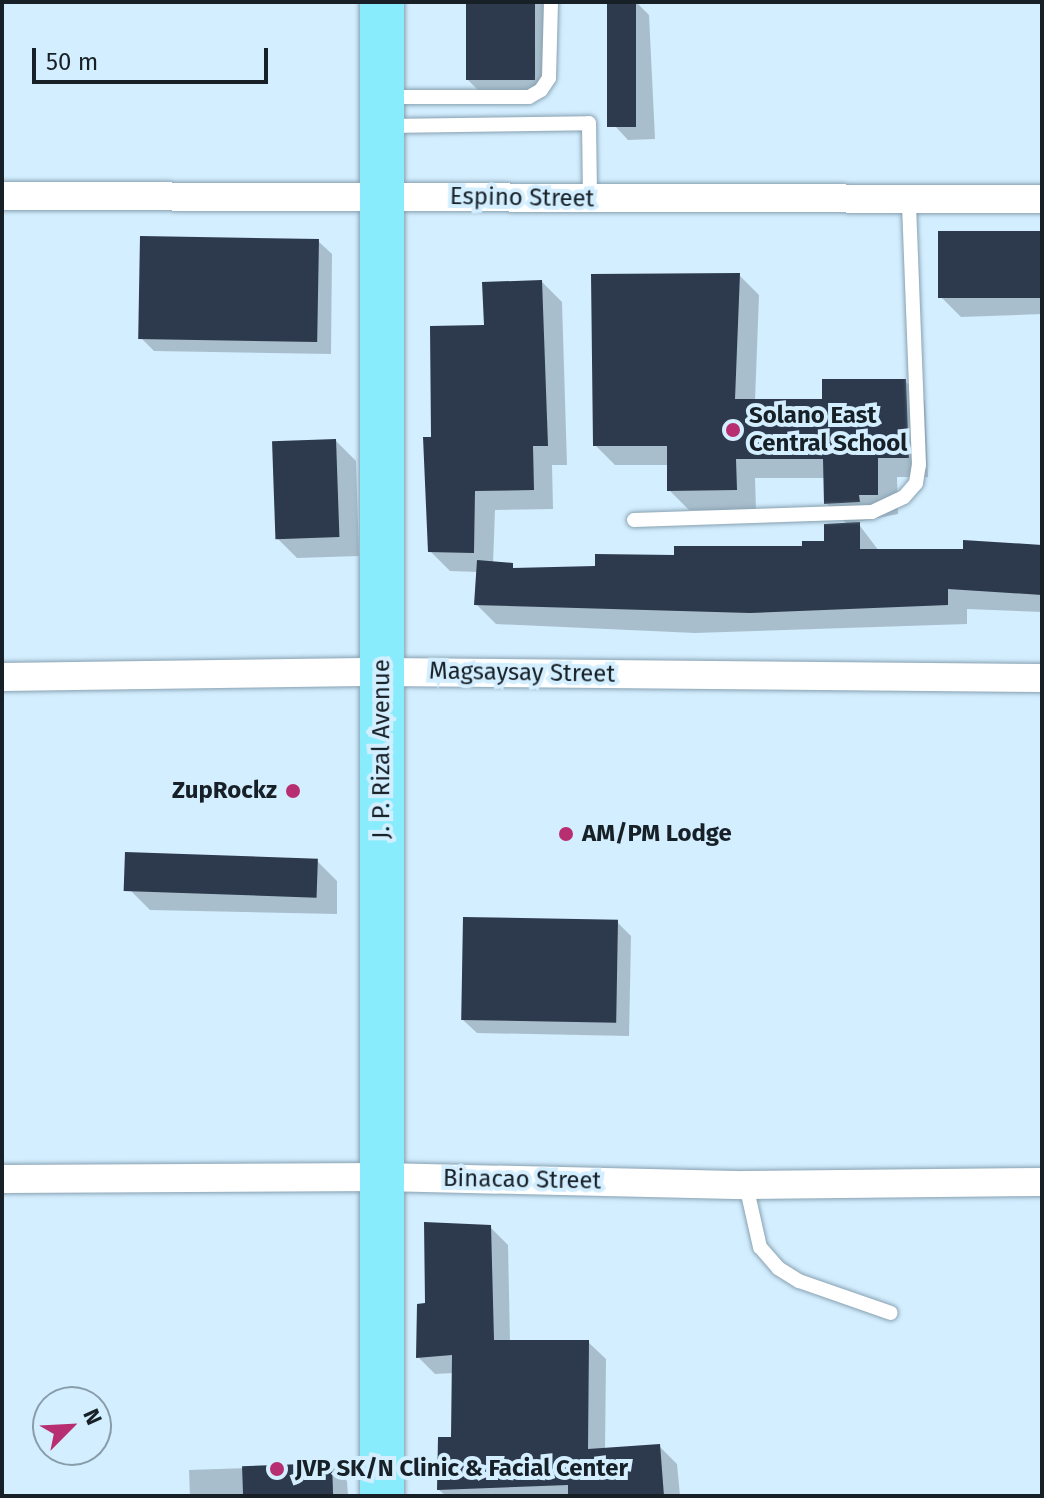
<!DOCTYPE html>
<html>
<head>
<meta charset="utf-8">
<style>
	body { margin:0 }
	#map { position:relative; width:1044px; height:1498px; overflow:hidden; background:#d3eeff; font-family:"Fira Sans",sans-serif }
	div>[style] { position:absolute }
	.shadow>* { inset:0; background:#0003 }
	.building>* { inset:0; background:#2d394c; transform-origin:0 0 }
	.roads { filter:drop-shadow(0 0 2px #88a1b1) drop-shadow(0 0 2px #88a1b1) }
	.lane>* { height:14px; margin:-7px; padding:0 7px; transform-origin:7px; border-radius:7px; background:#fff }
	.street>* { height:28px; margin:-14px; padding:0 14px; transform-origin:14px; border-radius:14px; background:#fff }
	.primary>* { height:44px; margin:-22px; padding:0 22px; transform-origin:22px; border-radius:22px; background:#88ecfd }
	.dots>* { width:22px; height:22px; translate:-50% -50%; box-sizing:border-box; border:4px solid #d3eeff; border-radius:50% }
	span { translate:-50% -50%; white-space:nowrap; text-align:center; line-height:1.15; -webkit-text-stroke:8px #d3eeff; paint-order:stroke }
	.street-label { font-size:24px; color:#172027 }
	.poi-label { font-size:24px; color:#172027; font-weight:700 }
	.left { translate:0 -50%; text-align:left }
	.right { translate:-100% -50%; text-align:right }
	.frame { position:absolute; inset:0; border:4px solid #172027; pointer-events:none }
	.north { position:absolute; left:32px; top:1386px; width:80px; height:80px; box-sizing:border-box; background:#d3eeff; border:2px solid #889ca9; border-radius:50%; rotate:66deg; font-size:22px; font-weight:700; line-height:32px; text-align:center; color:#172027 }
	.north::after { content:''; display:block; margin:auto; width:28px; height:36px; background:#b72f70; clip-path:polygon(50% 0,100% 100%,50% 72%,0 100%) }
	.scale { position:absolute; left:32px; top:48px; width:236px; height:36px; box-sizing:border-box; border:4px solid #172027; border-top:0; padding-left:10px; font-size:24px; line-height:28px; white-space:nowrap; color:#172027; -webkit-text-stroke:6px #d3eeff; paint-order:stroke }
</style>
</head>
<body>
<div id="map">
	<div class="shadow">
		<div style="clip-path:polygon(468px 2px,554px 2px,545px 93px,479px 91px,467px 79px)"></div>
		<div style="clip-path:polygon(636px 2px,649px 15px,655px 139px,628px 140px,615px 126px)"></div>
		<div style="clip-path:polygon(1042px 233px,1042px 314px,961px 317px,941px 297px)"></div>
		<div style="clip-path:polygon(318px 241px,332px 254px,331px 354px,154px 351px,141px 338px)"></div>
		<div style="clip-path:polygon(739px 275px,759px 295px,755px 401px,824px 401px,905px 381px,925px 401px,928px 477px,897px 477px,898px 514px,857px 522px,879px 551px,1042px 547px,1042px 612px,967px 609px,967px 624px,695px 633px,496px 624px,476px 604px,478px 572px,450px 571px,430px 551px,433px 439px,486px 327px,542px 282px,562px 302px,567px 465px,552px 465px,553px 509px,495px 510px,493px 564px,518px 570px,597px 568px,804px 548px,826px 543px,848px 525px,826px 503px,825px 478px,755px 478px,756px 510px,689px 510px,669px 490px,669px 465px,615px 465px,595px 445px)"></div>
		<div style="clip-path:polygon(336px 441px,356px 461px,359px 556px,297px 558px,277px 538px)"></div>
		<div style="clip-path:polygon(317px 861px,337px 881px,337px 914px,150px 910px,130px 890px)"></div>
		<div style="clip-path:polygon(617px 922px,631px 936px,629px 1036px,477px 1033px,463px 1020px)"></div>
		<div style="clip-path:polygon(490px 1227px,508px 1245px,510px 1342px,588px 1342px,606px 1359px,605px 1450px,659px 1446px,677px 1464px,680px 1496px,446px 1496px,439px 1490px,453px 1439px,454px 1373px,435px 1374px,418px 1357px,427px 1305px)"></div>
		<div style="clip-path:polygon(331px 1465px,347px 1481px,348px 1496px,190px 1496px,189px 1470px)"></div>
	</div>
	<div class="building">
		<div style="left:466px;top:2px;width:69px;height:78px"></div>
		<div style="left:607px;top:2px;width:29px;height:125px"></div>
		<div style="left:938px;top:231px;width:104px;height:67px"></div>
		<div style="left:140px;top:236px;width:179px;height:103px;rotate:1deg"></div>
		<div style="clip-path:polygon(740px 273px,735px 399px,822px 399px,822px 379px,906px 379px,909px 458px,878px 458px,878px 495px,859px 495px,860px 502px,824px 504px,823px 459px,736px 459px,737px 490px,667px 491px,667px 446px,593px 446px,591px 274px)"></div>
		<div style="clip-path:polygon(542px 280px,548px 446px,533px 446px,534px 490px,475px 491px,474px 553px,428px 552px,423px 437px,431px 437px,430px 326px,484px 325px,482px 282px)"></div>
		<div style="left:336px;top:439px;width:98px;height:64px;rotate:88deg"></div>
		<div style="clip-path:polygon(860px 522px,860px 549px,963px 549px,963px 540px,1042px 545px,1042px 595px,948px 589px,948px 605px,750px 613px,474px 605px,477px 560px,513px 563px,513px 568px,595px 566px,595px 554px,674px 555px,674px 546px,802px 546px,802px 541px,824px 541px,824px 524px)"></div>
		<div style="left:125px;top:852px;width:193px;height:39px;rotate:2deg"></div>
		<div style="left:463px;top:917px;width:155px;height:103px;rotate:1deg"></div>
		<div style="clip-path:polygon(424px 1222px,491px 1225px,494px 1340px,589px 1340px,588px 1449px,660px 1444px,664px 1496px,568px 1496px,568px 1485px,437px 1490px,438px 1437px,451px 1437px,452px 1355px,416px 1358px,417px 1304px,425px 1303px)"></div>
		<div style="left:332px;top:1463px;width:33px;height:90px;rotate:88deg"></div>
	</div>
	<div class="roads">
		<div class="lane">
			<div style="left:386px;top:97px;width:143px"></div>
			<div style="left:529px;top:97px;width:14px;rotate:-30deg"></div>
			<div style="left:541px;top:90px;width:14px;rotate:-56deg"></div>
			<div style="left:549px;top:78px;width:76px;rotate:-88.5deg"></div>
			<div style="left:386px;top:126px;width:203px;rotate:-0.8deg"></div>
			<div style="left:589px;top:123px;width:76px;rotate:89.2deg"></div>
			<div style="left:634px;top:520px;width:238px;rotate:-1.9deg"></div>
			<div style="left:872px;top:512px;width:35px;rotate:-25deg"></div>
			<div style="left:904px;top:497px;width:18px;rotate:-49deg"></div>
			<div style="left:916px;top:483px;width:18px;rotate:-81deg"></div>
			<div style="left:919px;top:465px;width:266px;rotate:-92.2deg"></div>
			<div style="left:746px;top:1185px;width:64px;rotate:77.3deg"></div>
			<div style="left:760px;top:1247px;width:28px;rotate:49deg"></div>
			<div style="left:778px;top:1268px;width:25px;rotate:32deg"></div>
			<div style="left:799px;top:1281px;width:97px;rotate:19.2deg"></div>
		</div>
		<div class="street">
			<div style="left:2px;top:196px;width:1040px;rotate:0.17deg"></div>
			<div style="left:2px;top:677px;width:380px;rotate:-0.8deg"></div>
			<div style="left:382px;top:672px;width:660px;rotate:0.52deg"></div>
			<div style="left:2px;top:1179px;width:380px;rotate:-0.3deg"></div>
			<div style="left:382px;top:1177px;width:364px;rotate:1.3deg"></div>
			<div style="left:746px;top:1185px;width:296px;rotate:-0.6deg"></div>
		</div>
		<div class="primary">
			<div style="left:382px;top:2px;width:1494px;rotate:90deg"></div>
		</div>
	</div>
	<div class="dots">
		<div style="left:733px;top:430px;background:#b72f70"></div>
		<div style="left:293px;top:791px;background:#b72f70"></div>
		<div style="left:566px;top:834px;background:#b72f70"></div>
		<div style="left:277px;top:1469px;background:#b72f70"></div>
	</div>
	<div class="street-label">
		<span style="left:522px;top:198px;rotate:1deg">Espino Street</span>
		<span style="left:522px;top:673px;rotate:1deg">Magsaysay Street</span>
		<span style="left:382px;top:749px;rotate:-90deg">J. P. Rizal Avenue</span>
		<span style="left:522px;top:1180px;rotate:1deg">Binacao Street</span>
	</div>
	<div class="poi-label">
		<span class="left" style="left:749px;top:430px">Solano East<br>Central School</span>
		<span class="right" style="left:277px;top:791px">ZupRockz</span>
		<span class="left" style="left:582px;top:834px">AM/PM Lodge</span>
		<span class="left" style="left:295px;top:1469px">JVP SK/N Clinic &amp; Facial Center</span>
	</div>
	<div class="frame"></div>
	<div class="north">N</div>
	<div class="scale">50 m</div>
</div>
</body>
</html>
